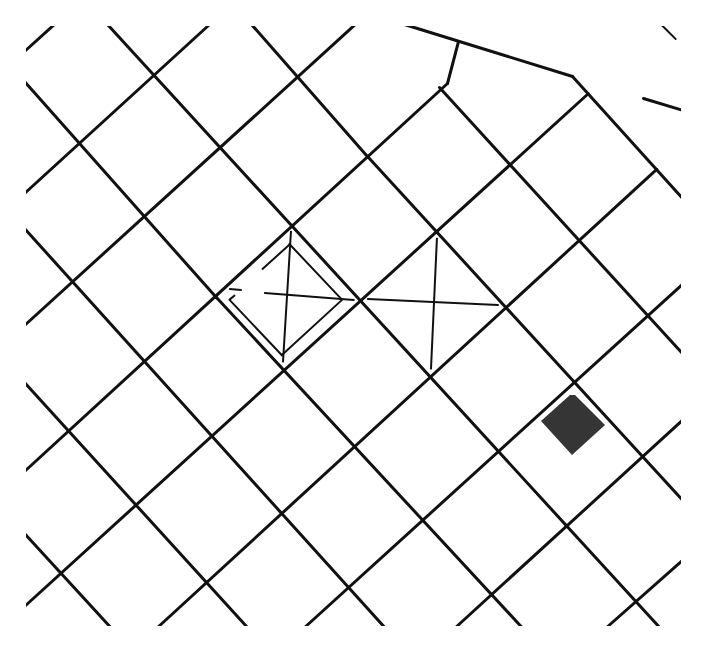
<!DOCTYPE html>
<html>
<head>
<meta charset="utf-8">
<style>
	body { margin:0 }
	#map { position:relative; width:707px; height:652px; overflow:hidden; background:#fff; font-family:"DejaVu Sans",sans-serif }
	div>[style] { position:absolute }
	.building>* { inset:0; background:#353535 }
	.path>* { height:1.5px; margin:-0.75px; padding:0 0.75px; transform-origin:0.75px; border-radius:0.75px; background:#111 }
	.minor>* { height:3px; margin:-1.5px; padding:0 1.5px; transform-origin:1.5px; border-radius:1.5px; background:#111 }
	span { translate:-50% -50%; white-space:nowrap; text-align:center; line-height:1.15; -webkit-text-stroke:6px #fff; paint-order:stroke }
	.frame { position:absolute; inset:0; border:26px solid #fff; pointer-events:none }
</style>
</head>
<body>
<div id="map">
	<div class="building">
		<div style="clip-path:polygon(570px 395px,575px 395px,605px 425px,572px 455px,541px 421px)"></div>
	</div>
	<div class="path">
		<div style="left:661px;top:24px;width:21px;rotate:45deg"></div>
		<div style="left:230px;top:289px;width:11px;rotate:5deg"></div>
		<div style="left:265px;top:293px;width:89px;rotate:4.5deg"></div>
		<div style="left:235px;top:296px;width:6px;rotate:141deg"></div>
		<div style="left:230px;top:300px;width:76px;rotate:46.6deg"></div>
		<div style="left:282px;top:355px;width:81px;rotate:-42.5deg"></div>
		<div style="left:342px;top:300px;width:76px;rotate:-133.4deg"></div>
		<div style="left:290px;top:245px;width:36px;rotate:138deg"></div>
		<div style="left:368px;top:299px;width:130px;rotate:2.6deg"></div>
		<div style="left:283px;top:362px;width:130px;rotate:-86.5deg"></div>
		<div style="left:431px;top:369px;width:130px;rotate:-87.4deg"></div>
	</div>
	<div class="minor">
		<div style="left:107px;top:24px;width:819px;rotate:47.52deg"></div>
		<div style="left:251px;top:24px;width:177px;rotate:48.7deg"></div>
		<div style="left:368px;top:157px;width:466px;rotate:47.5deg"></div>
		<div style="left:404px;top:24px;width:176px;rotate:17.2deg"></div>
		<div style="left:572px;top:76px;width:166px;rotate:47.9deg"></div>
		<div style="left:24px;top:51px;width:40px;rotate:-42deg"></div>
		<div style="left:24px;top:81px;width:289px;rotate:48.4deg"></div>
		<div style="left:216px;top:297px;width:451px;rotate:47.2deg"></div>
		<div style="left:439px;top:87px;width:362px;rotate:47.6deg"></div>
		<div style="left:643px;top:98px;width:42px;rotate:16.7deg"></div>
		<div style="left:24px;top:193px;width:251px;rotate:-42.4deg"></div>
		<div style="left:24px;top:228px;width:539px;rotate:47.93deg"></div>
		<div style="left:24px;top:325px;width:447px;rotate:-42.3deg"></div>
		<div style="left:24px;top:382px;width:333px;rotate:47.7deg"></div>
		<div style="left:24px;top:471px;width:574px;rotate:-42.53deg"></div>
		<div style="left:447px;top:83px;width:43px;rotate:-75.3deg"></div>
		<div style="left:24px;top:533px;width:129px;rotate:47.5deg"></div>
		<div style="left:24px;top:606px;width:762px;rotate:-42.29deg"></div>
		<div style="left:156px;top:628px;width:679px;rotate:-42.55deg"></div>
		<div style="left:303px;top:628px;width:513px;rotate:-42.24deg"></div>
		<div style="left:454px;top:628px;width:310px;rotate:-42.4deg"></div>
		<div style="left:605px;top:628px;width:104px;rotate:-41.5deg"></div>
	</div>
	<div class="frame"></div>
</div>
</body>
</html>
